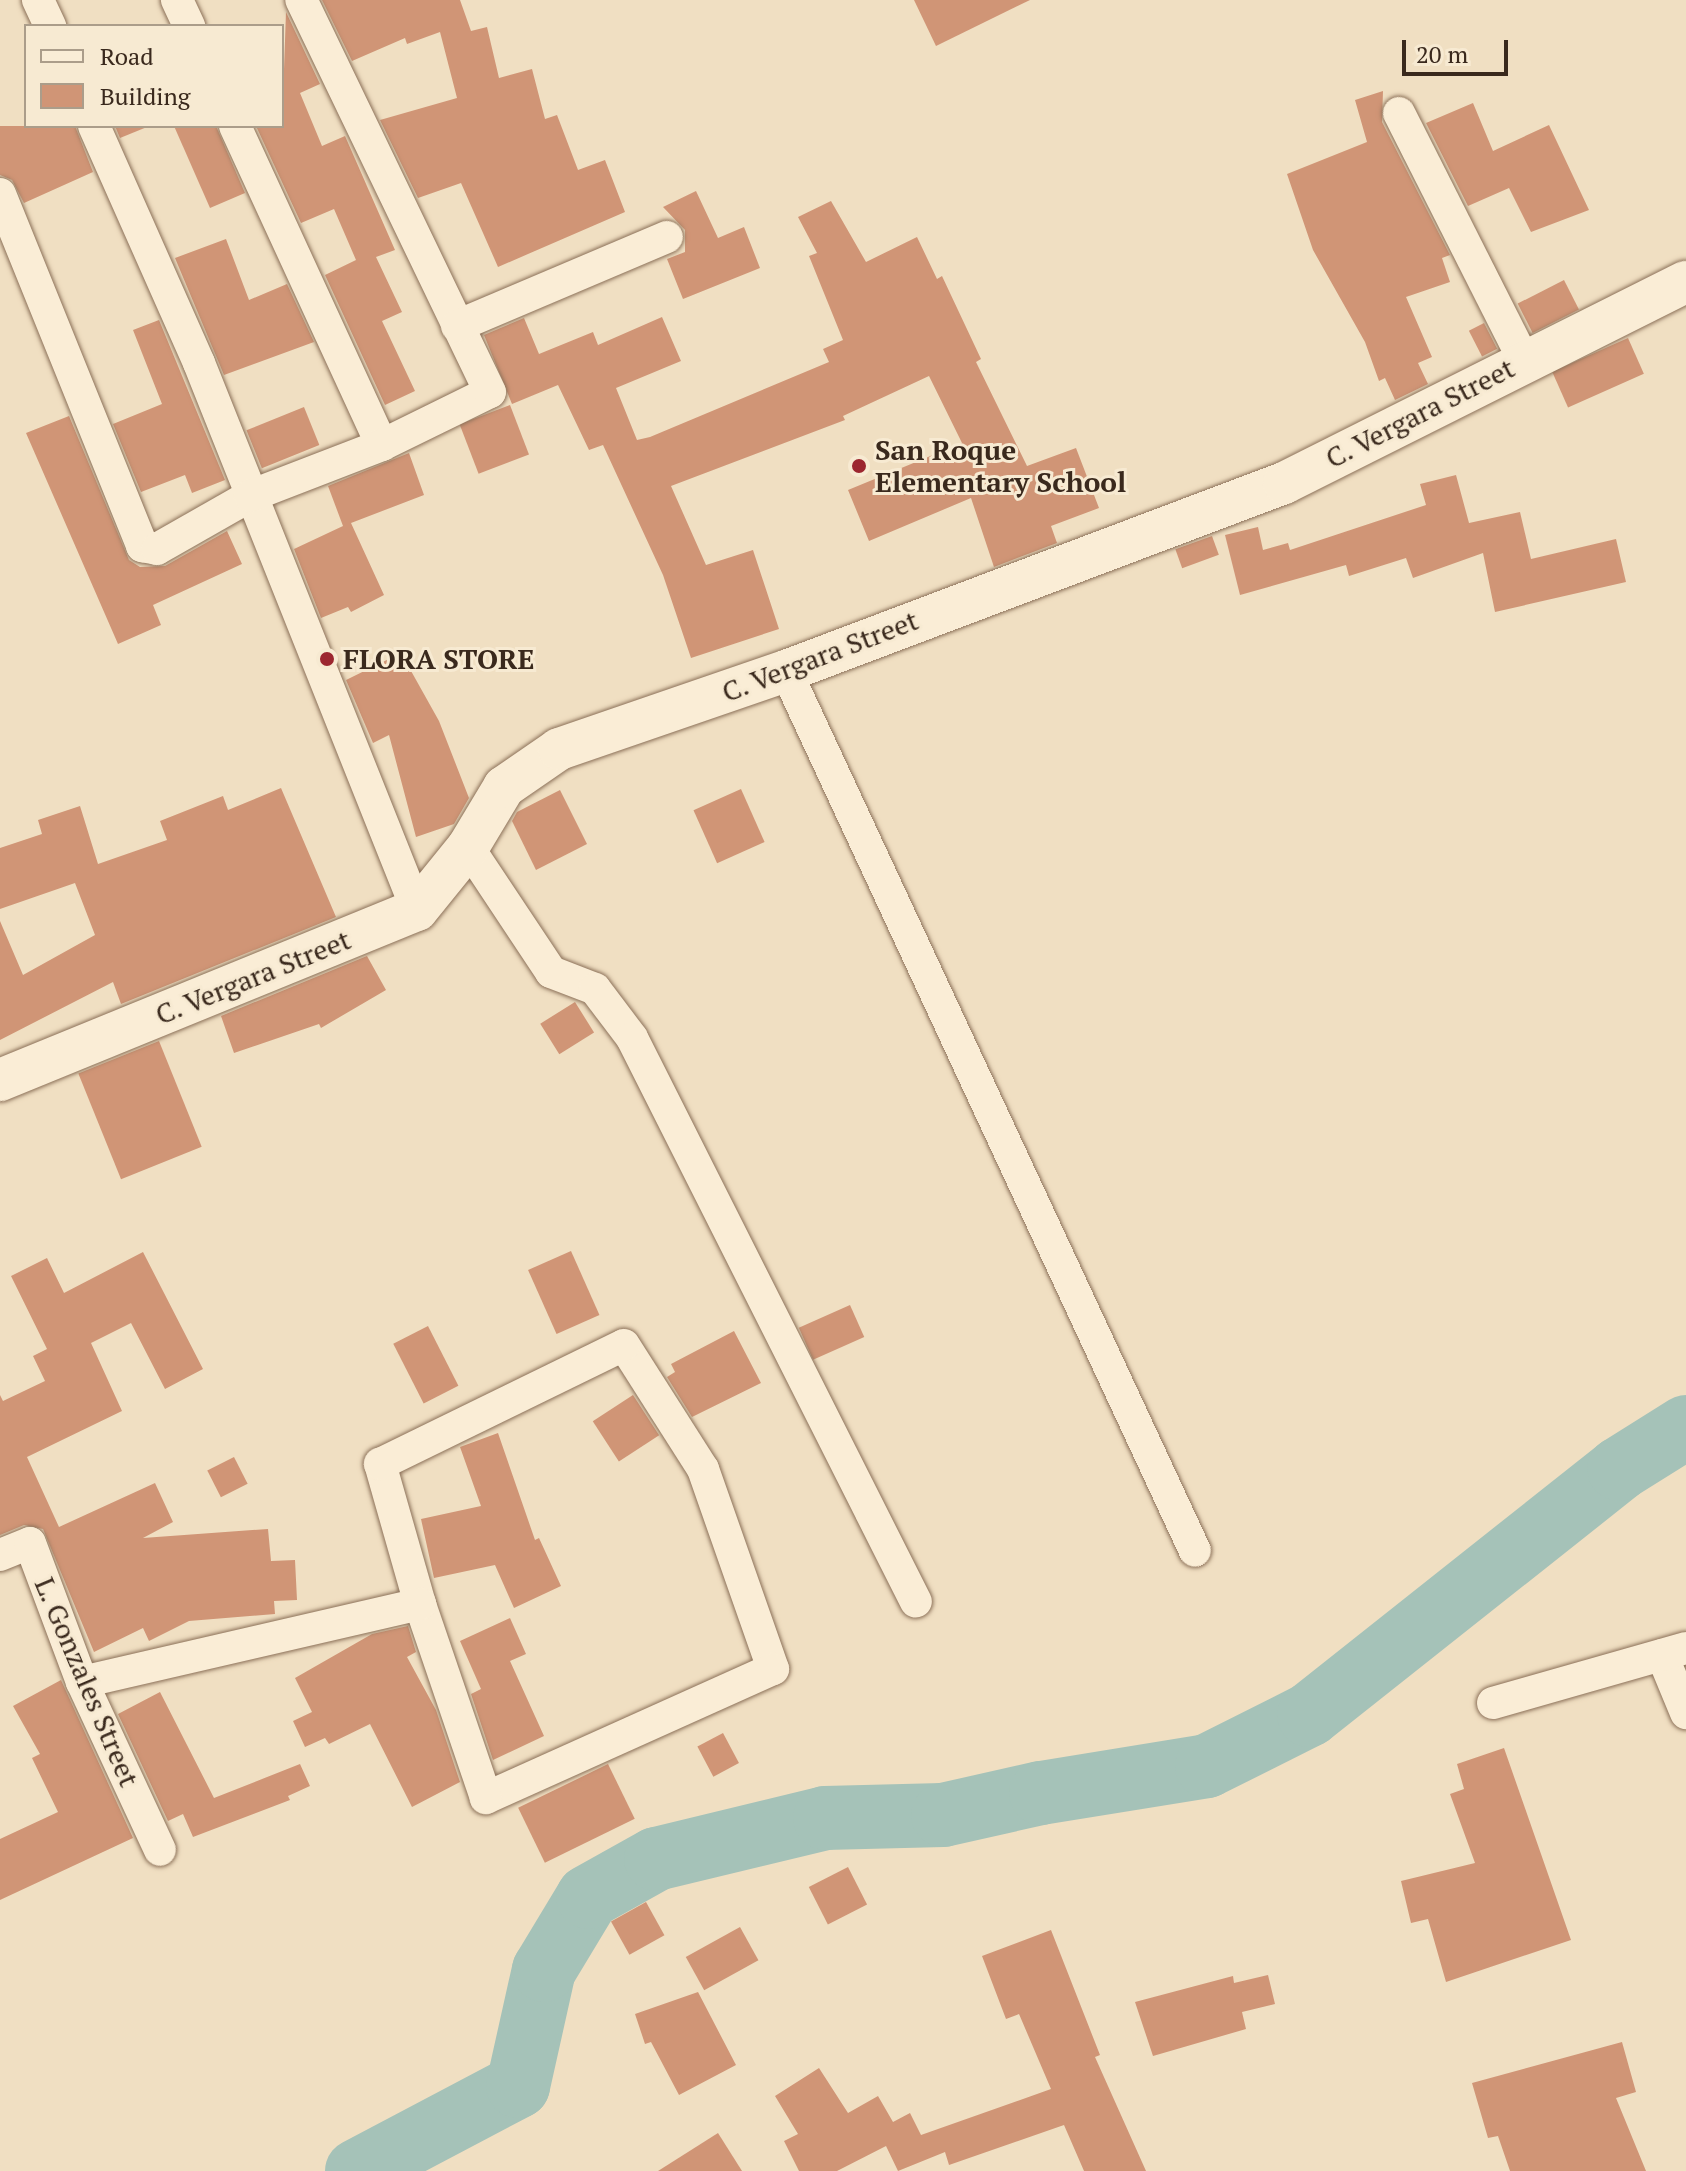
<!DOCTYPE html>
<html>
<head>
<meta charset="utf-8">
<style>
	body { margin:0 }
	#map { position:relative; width:1686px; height:2171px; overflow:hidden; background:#f0dfc2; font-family:"PT Serif",serif }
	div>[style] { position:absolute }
	.river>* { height:64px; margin:-32px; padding:0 32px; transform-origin:32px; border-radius:32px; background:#a5c2b8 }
	.building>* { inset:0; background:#d09576; transform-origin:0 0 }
	.roads { filter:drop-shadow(0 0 2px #8b7058) drop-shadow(0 0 2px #8b7058) }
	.minor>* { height:32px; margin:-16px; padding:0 16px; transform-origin:16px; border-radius:16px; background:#faedd6 }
	.tertiary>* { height:42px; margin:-21px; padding:0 21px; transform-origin:21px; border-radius:21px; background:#faedd6 }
	.dots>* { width:22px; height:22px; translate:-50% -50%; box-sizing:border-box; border:4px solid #f7ead2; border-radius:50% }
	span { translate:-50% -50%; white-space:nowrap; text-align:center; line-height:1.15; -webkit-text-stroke:6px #f7ead2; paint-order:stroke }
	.street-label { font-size:28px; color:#3a291d }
	.poi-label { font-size:28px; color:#3a291d; font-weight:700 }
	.left { translate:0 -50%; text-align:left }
	.legend { position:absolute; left:24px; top:24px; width:260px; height:104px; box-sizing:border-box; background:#f7ead2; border:2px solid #ab9d8a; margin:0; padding:10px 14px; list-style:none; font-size:24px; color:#3a291d }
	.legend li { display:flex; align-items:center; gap:16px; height:40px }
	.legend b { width:40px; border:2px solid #ab9d8a }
	.scale { position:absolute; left:1402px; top:40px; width:106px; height:36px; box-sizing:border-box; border:4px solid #3a291d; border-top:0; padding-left:10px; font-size:24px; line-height:28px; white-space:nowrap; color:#3a291d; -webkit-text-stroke:6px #f7ead2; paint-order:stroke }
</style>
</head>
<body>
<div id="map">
	<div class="river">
		<div style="left:357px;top:2171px;width:182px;rotate:-27.8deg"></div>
		<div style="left:518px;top:2086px;width:119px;rotate:-77.4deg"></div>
		<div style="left:544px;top:1970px;width:85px;rotate:-58.9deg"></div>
		<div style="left:588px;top:1897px;width:78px;rotate:-29.2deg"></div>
		<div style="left:656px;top:1859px;width:174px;rotate:-13.6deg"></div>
		<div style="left:825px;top:1818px;width:118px;rotate:-1.5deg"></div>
		<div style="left:943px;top:1815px;width:100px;rotate:-12.7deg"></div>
		<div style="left:1041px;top:1793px;width:168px;rotate:-9.2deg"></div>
		<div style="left:1207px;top:1766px;width:114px;rotate:-26.6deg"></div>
		<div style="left:1309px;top:1715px;width:396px;rotate:-38.4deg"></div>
		<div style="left:1619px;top:1469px;width:79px;rotate:-32.1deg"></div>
	</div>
	<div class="building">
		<div style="clip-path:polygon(322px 0,460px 0,471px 31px,487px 27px,499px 78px,532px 69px,545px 119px,557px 115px,578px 170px,605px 160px,625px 212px,498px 267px,461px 183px,418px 198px,380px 120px,457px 98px,440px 32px,407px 44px,405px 38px,352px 61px)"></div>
		<div style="clip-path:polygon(914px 0,1030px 0,936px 46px)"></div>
		<div style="clip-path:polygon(286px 12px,320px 84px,300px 93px,322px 146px,345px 136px,395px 250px,376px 257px,402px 312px,382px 321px,415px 391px,385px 405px,325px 275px,356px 260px,334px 209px,301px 223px,256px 126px,282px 126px)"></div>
		<div style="clip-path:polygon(1383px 91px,1382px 122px,1450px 255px,1442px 258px,1450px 282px,1406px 297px,1432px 357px,1418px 363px,1428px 384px,1395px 400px,1385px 378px,1379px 381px,1365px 342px,1313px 250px,1287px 174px,1367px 142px,1355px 100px)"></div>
		<div style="clip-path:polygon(1473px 103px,1493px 151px,1549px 125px,1589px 210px,1531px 232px,1509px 188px,1468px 206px,1426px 123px)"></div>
		<div style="clip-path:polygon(0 126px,75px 126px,93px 172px,24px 203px,12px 180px,0 175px)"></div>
		<div style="clip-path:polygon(115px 126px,146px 126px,147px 127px,120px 138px)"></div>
		<div style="clip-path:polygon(174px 126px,216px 126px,245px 193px,210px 208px)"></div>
		<div style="clip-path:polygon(696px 191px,718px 238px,744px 227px,760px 268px,683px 299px,667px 259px,685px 252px,685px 230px,663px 207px)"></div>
		<div style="clip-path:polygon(831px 201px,866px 262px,917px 237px,937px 279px,942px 276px,981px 359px,976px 362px,1027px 466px,1076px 448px,1099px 508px,1051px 526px,1057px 543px,994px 567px,971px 498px,869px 541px,848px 490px,962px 443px,929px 376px,843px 416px,845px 420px,671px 486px,706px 565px,753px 550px,779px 629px,691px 658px,663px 575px,603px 445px,589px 450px,558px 385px,512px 404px,484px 335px,524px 318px,539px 354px,593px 332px,598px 345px,662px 317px,681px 361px,616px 388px,637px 440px,650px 437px,829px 362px,823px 349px,843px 340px,809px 256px,817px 253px,798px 217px)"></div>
		<div style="clip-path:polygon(226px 239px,249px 300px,287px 284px,314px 342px,224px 375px,175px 258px)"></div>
		<div style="left:1564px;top:280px;width:33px;height:52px;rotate:63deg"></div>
		<div style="clip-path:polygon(159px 320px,225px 480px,192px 493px,185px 475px,141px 492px,113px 424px,162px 404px,133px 330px)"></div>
		<div style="left:1484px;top:323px;width:29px;height:17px;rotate:63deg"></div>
		<div style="left:1628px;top:338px;width:39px;height:83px;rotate:66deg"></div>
		<div style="left:510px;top:405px;width:53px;height:54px;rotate:69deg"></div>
		<div style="left:304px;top:407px;width:41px;height:62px;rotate:68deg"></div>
		<div style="clip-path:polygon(69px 416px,129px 560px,140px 567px,165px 566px,227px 531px,242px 564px,153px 605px,161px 625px,118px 644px,26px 433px)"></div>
		<div style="clip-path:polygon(409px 453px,424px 495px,351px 523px,384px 595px,351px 612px,348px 607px,321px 618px,294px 549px,343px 526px,328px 486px)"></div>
		<div style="clip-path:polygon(1456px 475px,1469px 523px,1520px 512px,1531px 559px,1616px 539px,1626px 582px,1495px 612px,1483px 553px,1413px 578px,1406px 558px,1349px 576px,1346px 565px,1240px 595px,1225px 535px,1258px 527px,1263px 550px,1288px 543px,1290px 550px,1426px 505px,1420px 484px)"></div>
		<div style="left:1212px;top:536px;width:20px;height:39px;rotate:70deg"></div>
		<div style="clip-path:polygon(401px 653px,439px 721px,469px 798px,454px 824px,416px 837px,389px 735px,373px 743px,346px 680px)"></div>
		<div style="clip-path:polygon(281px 788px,336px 917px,121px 1004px,113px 982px,0 1040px,0 921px,23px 975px,95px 935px,75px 883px,0 909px,0 848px,42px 834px,38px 820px,80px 806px,98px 864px,167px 840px,160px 821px,223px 796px,228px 810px)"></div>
		<div style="left:741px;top:789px;width:58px;height:52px;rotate:66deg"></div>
		<div style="clip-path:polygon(560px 790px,587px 844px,536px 870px,512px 821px,517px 812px)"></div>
		<div style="clip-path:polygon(367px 956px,386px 990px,321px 1028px,319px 1024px,234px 1053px,221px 1016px)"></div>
		<div style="left:575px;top:1002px;width:36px;height:41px;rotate:58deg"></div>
		<div style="left:159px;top:1041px;width:114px;height:87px;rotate:68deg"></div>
		<div style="left:571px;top:1251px;width:70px;height:47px;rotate:66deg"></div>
		<div style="clip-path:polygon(143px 1252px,203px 1369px,165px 1389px,131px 1323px,91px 1343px,122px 1411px,27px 1457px,59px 1527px,155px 1483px,173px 1522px,143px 1538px,268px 1529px,271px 1561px,295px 1560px,297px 1600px,274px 1601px,275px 1614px,189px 1621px,149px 1641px,143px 1628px,94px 1652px,43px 1529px,24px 1525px,0 1535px,0 1395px,3px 1401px,45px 1381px,33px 1356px,47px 1349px,11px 1276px,47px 1258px,64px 1293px)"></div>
		<div style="left:850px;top:1305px;width:35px;height:56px;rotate:66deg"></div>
		<div style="left:428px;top:1326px;width:67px;height:39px;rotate:63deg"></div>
		<div style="clip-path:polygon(734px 1331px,761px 1383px,692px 1417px,667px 1377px,675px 1372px,671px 1364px)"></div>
		<div style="left:633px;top:1395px;width:48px;height:48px;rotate:57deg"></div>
		<div style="clip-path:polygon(498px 1433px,535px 1540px,539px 1538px,561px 1586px,514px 1608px,495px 1565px,434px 1578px,421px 1519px,481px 1506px,460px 1447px)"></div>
		<div style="left:234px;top:1457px;width:30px;height:30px;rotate:63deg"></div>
		<div style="clip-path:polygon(510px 1618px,526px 1654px,510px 1661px,544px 1736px,493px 1760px,471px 1694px,481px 1689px,460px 1641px)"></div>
		<div style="clip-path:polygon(408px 1626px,416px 1652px,407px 1657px,436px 1710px,460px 1782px,412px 1807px,370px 1724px,329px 1744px,325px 1738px,305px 1747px,293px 1721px,312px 1712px,295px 1678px,372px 1634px)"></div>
		<div style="clip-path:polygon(61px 1680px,133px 1838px,0 1900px,0 1839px,58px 1812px,32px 1758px,40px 1754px,13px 1706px)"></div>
		<div style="clip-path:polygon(160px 1692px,214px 1798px,300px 1764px,310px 1786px,288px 1796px,290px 1800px,193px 1837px,183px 1814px,168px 1821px,118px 1714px)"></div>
		<div style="left:723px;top:1733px;width:34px;height:29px;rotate:62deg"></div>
		<div style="clip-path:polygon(1504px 1748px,1571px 1940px,1446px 1982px,1428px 1919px,1411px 1923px,1401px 1881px,1475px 1863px,1450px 1794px,1464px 1789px,1457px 1764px)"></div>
		<div style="left:608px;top:1764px;width:61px;height:100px;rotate:64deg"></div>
		<div style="left:848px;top:1867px;width:42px;height:44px;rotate:63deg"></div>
		<div style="left:646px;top:1902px;width:38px;height:40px;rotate:61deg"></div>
		<div style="left:740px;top:1927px;width:38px;height:62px;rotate:61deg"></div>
		<div style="clip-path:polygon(1051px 1930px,1100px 2055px,1095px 2057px,1146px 2171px,1084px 2171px,1064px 2125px,949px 2165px,945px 2152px,898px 2171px,886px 2146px,837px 2171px,799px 2171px,784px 2141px,798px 2134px,775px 2096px,819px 2068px,848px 2113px,878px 2096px,893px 2122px,910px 2113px,921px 2135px,1051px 2089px,1019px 2014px,1006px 2019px,982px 1956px)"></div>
		<div style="clip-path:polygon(1268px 1975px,1275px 2004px,1242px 2012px,1246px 2029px,1153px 2056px,1135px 2002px,1233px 1976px,1234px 1983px)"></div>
		<div style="clip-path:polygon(698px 1992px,736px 2065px,679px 2095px,651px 2042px,645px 2044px,635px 2014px)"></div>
		<div style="clip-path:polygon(1622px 2042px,1636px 2092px,1616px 2098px,1646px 2171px,1510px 2171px,1498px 2136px,1488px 2138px,1472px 2083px)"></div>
		<div style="clip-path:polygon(718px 2133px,742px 2171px,658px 2171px)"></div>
	</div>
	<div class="roads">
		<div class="minor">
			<div style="left:38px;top:0;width:29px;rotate:65deg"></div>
			<div style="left:177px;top:0;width:29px;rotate:65deg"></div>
			<div style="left:1399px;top:113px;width:277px;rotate:63.2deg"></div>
			<div style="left:94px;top:126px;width:259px;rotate:66.1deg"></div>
			<div style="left:199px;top:363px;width:589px;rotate:68.27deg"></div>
			<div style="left:235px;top:126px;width:351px;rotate:65.3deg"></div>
			<div style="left:0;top:194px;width:380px;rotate:68deg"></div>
			<div style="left:142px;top:546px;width:15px;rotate:11deg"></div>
			<div style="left:157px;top:549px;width:107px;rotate:-29.7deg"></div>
			<div style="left:250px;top:496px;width:142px;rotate:-21.1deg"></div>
			<div style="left:382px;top:445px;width:120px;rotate:-26.1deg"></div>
			<div style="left:490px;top:392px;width:435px;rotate:-115.7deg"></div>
			<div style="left:457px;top:326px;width:228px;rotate:-23deg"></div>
			<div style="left:786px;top:671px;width:970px;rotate:65.07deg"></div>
			<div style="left:468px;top:847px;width:150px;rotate:56.4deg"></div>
			<div style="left:551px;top:972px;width:47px;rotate:21.1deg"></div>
			<div style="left:595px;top:989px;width:61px;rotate:52.9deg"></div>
			<div style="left:632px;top:1038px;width:631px;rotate:63.27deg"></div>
			<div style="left:624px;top:1345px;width:147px;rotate:57.5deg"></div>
			<div style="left:703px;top:1469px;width:212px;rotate:70.7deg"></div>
			<div style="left:773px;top:1669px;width:315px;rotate:155.8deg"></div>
			<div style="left:486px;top:1798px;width:205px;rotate:-108.8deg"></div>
			<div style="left:420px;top:1604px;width:146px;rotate:-105.9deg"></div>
			<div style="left:380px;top:1464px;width:271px;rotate:-26deg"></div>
			<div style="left:0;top:1555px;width:32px;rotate:-22deg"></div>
			<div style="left:30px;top:1543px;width:148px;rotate:69.5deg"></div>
			<div style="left:82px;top:1682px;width:185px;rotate:65.1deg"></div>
			<div style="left:1662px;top:1655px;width:63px;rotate:67.5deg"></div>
			<div style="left:82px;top:1682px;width:347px;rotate:-13deg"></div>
			<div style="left:1493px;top:1703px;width:201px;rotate:-15.9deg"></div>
		</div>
		<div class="tertiary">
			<div style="left:0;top:1080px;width:450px;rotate:-22.2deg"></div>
			<div style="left:417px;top:910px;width:81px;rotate:-51deg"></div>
			<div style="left:468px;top:847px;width:70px;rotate:-59deg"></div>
			<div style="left:504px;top:787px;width:67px;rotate:-34.6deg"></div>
			<div style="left:559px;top:749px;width:240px;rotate:-19deg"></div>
			<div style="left:786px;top:671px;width:532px;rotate:-20.68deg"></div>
			<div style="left:1284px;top:483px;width:449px;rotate:-26.6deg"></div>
		</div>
	</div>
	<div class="dots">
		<div style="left:859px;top:466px;background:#9c262f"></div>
		<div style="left:327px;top:659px;background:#9c262f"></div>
	</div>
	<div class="street-label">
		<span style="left:1420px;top:413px;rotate:-27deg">C. Vergara Street</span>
		<span style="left:820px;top:656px;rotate:-21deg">C. Vergara Street</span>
		<span style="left:253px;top:977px;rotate:-22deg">C. Vergara Street</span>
		<span style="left:87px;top:1682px;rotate:67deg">L. Gonzales Street</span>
	</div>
	<div class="poi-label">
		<span class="left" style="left:875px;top:466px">San Roque<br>Elementary School</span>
		<span class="left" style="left:343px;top:659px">FLORA STORE</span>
	</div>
	<ul class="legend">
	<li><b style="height:10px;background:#faedd6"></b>Road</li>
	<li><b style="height:22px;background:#d09576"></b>Building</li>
	</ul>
	<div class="scale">20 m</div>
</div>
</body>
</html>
